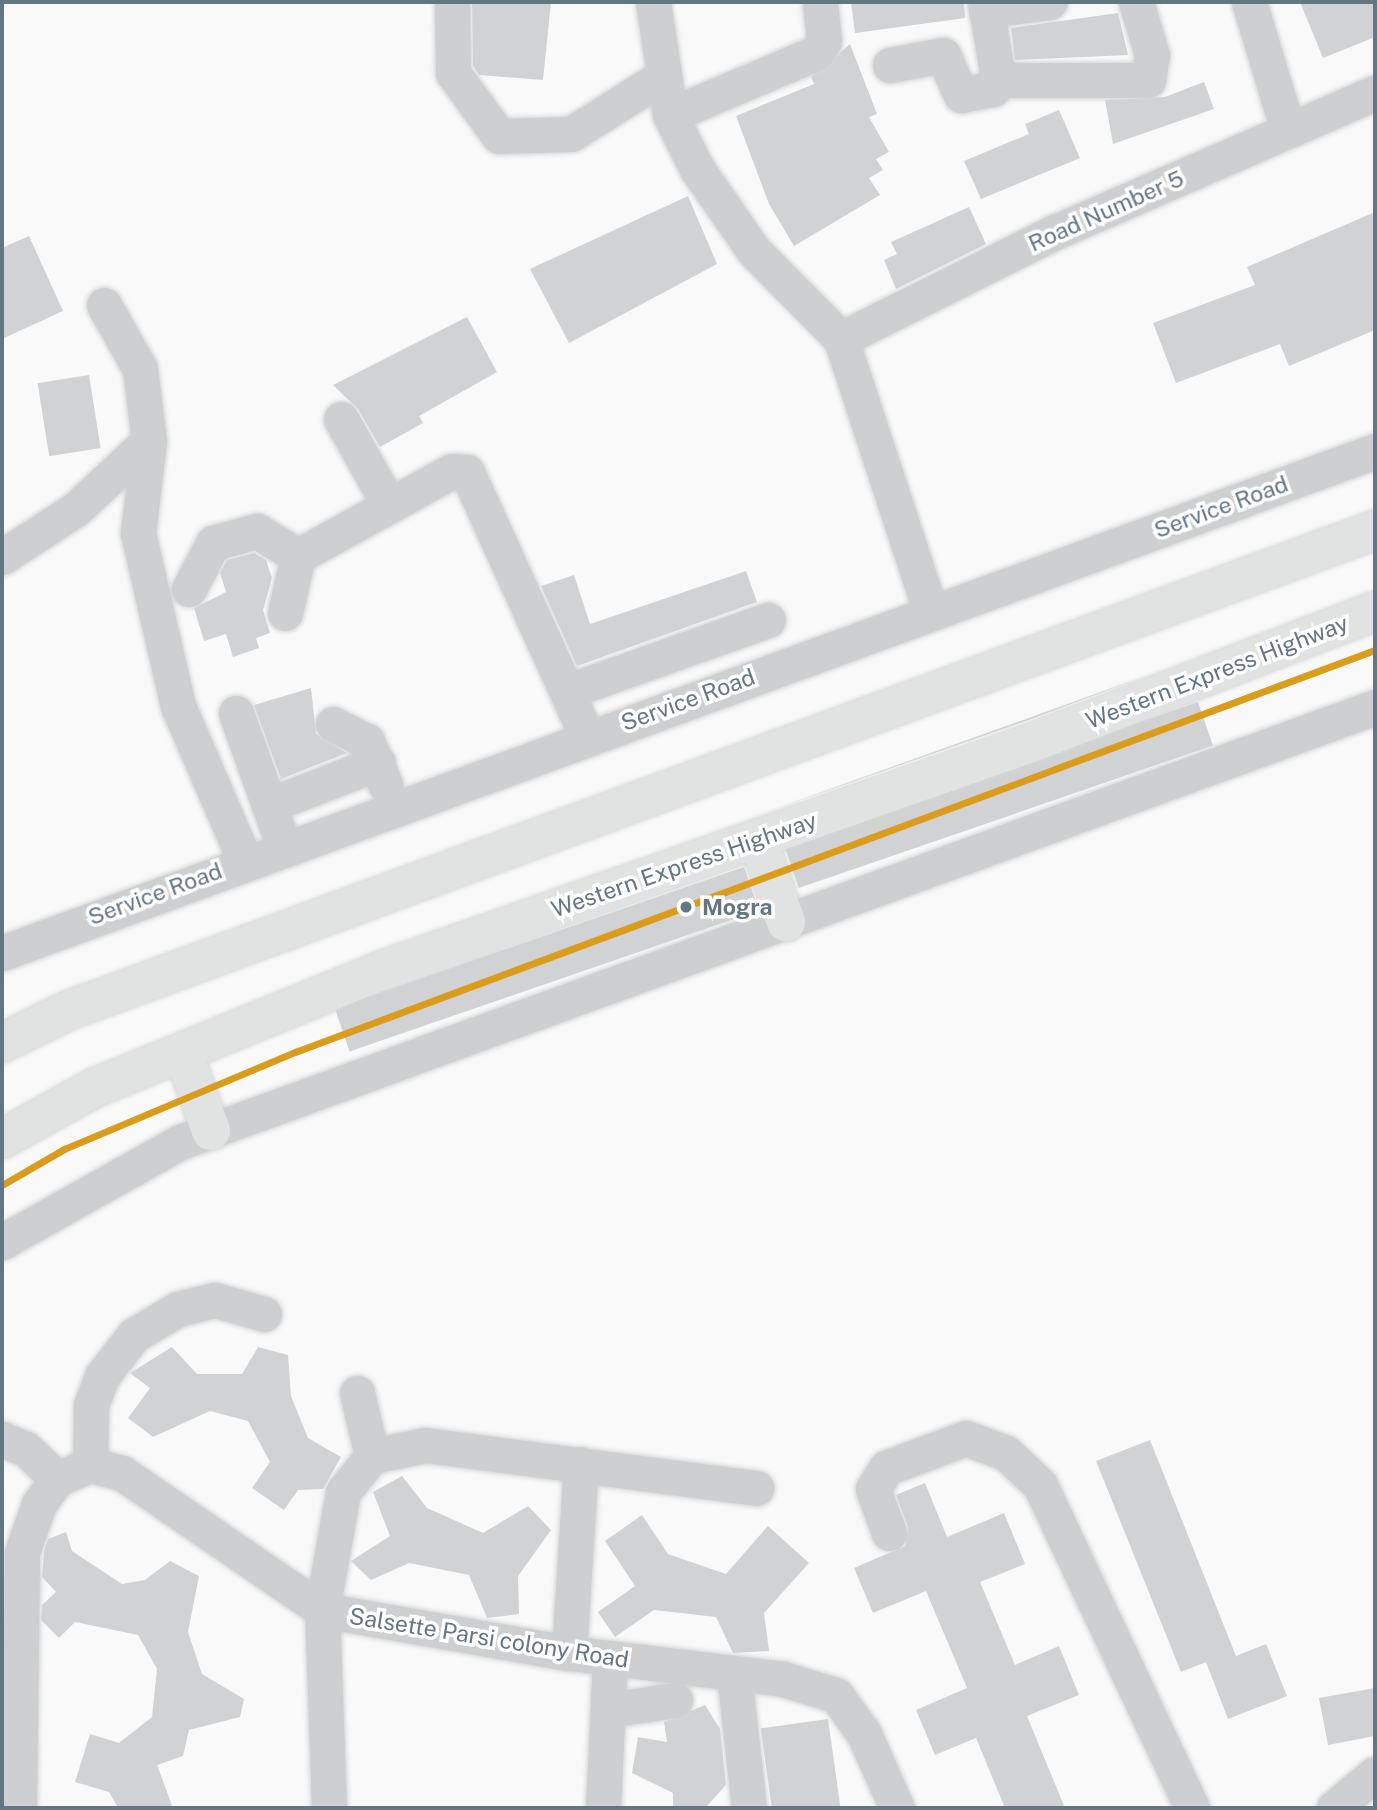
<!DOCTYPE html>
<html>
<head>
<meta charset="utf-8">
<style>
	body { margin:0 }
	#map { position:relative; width:1377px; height:1810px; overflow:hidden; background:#f9f9f9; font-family:"Public Sans",sans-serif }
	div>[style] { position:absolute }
	.building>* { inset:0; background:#d0d2d3; transform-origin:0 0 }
	.roads { filter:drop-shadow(0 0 2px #d5d6d6) drop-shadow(0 0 2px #d5d6d6) }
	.minor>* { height:35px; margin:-17.5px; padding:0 17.5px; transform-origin:17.5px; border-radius:17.5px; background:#cecfd0 }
	.highway>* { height:38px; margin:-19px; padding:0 19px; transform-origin:19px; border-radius:19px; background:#e1e2e2 }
	.metro-1>* { height:7px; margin:-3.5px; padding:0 3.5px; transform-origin:3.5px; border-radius:3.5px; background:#da9c1a }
	.dots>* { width:19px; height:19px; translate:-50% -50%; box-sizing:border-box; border:4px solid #fff; border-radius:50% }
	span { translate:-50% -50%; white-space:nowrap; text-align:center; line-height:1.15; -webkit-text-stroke:7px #fff; paint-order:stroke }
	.street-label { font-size:23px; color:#657683 }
	.stop-label { font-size:23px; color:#657683; font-weight:700 }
	.left { translate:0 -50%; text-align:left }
	.frame { position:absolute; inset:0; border:4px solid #657683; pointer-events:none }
</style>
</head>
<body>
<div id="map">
	<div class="building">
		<div style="clip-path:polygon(472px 2px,551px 2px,543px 80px,479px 75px,473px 66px)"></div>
		<div style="clip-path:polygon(851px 2px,964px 2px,965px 18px,855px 33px)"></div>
		<div style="clip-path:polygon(1300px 2px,1375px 2px,1375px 37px,1323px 58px)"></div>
		<div style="clip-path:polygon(1118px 13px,1128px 55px,1015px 60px,1011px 28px)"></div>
		<div style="clip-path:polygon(850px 44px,877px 114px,869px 117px,889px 152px,876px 159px,883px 170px,869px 178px,880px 195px,794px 246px,769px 204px,736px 116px,814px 84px,811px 77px)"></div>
		<div style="clip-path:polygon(1204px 82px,1214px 109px,1113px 144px,1105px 100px,1165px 97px)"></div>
		<div style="clip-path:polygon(1059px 110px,1080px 158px,981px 199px,964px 161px,1029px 134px,1025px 124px)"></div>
		<div style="clip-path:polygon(688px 196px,717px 264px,569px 343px,530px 269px)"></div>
		<div style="clip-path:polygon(969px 207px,986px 244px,896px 289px,884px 260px,897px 254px,891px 242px)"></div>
		<div style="clip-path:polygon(1375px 212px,1375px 330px,1289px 366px,1280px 344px,1176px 383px,1153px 323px,1255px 285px,1247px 267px)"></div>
		<div style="clip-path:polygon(29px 236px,63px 311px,2px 339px,2px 248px)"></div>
		<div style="clip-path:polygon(467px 317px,497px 372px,419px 416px,423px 423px,380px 447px,358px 409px,333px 385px)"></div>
		<div style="left:89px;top:375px;width:74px;height:52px;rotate:81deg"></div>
		<div style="clip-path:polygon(254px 553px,266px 560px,272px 578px,263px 610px,270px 633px,256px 638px,259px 648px,233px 657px,226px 634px,204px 641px,194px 608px,226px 592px,220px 573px,227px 560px)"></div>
		<div style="clip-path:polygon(746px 571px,757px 602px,577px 666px,541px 586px,574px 575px,590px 624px)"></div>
		<div style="clip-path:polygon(1151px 674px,1026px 721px,752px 817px)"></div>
		<div style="clip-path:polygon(311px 688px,316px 734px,347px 753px,281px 779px,254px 705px)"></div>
		<div style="left:1198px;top:702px;width:46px;height:438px;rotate:71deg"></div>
		<div style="left:744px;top:867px;width:46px;height:433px;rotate:71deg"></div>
		<div style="clip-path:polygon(172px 1347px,197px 1374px,242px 1374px,258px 1347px,288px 1355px,291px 1396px,308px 1438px,341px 1457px,323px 1489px,298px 1490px,284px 1510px,252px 1488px,270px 1462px,248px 1421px,210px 1411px,153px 1437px,128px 1418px,150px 1388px,130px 1373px)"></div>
		<div style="clip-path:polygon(1150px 1440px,1236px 1656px,1266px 1644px,1287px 1696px,1228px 1719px,1206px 1662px,1181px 1672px,1096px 1461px)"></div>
		<div style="clip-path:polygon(402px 1476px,427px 1508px,483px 1533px,528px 1506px,551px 1530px,518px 1576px,519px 1614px,487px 1618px,469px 1575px,409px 1563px,371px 1580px,351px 1561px,390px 1536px,373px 1492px)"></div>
		<div style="clip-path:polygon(925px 1483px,947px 1537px,1004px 1513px,1025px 1564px,980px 1582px,1015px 1665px,1059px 1646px,1079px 1695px,1027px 1716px,1065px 1808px,1005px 1808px,976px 1738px,935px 1755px,916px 1710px,967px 1688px,926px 1591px,873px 1613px,854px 1568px,905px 1546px,908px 1527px,896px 1495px)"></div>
		<div style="clip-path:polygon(642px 1515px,668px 1554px,726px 1574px,768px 1526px,809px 1563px,764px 1613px,769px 1651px,733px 1653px,716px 1617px,654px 1610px,615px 1637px,598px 1612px,635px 1586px,605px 1541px)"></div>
		<div style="clip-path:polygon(66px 1532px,72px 1551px,122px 1584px,145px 1580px,170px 1561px,199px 1576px,188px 1632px,202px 1674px,244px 1699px,240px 1717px,189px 1730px,183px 1756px,157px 1765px,173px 1808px,118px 1808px,109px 1792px,75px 1782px,90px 1734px,119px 1743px,152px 1717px,157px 1669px,138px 1635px,75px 1622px,59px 1638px,41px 1620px,42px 1605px,56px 1592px,42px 1577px,44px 1551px,48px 1539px)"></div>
		<div style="clip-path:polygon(1375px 1688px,1375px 1736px,1328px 1745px,1319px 1698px)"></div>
		<div style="clip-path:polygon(705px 1705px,720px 1729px,726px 1785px,705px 1808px,673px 1808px,673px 1793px,632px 1773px,638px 1737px,667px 1742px,664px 1722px)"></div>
		<div style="left:828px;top:1719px;width:90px;height:68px;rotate:82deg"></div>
	</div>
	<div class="roads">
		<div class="minor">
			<div style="left:452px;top:2px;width:71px;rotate:89.2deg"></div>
			<div style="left:453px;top:73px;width:78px;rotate:53.9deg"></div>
			<div style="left:499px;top:136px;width:72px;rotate:-1.6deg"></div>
			<div style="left:571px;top:134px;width:107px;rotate:-32.1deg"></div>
			<div style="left:653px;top:2px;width:114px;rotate:81.4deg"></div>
			<div style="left:670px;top:115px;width:60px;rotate:63.4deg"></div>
			<div style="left:697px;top:169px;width:100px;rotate:55.2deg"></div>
			<div style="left:754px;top:251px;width:124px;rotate:45.3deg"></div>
			<div style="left:841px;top:339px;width:287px;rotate:71.8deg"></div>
			<div style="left:1249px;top:2px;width:134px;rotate:73.1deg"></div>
			<div style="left:986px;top:10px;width:64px;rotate:-7.2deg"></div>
			<div style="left:890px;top:65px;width:54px;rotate:-10.7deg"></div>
			<div style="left:943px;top:55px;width:44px;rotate:65.8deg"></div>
			<div style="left:961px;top:95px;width:33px;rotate:-11deg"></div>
			<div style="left:993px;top:89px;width:18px;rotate:-77deg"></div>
			<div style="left:997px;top:71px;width:70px;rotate:-99.9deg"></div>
			<div style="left:997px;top:80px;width:151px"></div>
			<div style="left:1148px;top:80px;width:25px;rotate:-81deg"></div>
			<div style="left:1152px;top:55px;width:55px;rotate:-106.8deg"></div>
			<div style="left:670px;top:115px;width:159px;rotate:-23deg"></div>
			<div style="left:816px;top:53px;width:14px;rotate:-56deg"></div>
			<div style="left:824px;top:41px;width:39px;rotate:-96deg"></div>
			<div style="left:104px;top:305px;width:73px;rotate:60.6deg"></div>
			<div style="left:140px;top:369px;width:73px;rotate:82.9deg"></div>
			<div style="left:149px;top:441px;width:93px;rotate:96.8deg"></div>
			<div style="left:138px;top:533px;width:178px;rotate:77deg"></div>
			<div style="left:178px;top:706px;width:169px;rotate:66.6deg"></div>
			<div style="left:841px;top:339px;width:239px;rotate:-26.6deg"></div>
			<div style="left:1055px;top:232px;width:349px;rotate:-23.5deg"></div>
			<div style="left:341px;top:419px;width:98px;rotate:60.8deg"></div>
			<div style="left:2px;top:557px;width:88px;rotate:-33deg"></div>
			<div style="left:76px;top:509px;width:100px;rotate:-43deg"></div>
			<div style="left:189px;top:589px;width:52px;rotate:-62.4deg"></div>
			<div style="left:213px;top:543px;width:46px;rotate:-15.3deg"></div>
			<div style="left:257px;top:531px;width:48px;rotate:31.4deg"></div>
			<div style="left:298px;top:556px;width:176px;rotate:-28.9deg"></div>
			<div style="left:452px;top:471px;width:15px;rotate:4deg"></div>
			<div style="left:467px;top:472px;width:290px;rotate:65.6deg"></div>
			<div style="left:285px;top:613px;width:58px;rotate:-77.2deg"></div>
			<div style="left:571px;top:690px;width:209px;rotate:-19.6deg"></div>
			<div style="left:236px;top:713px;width:142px;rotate:70.3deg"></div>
			<div style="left:333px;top:724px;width:38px;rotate:27deg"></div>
			<div style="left:367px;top:741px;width:47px;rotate:67.3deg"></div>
			<div style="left:269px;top:805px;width:117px;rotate:-21.1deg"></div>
			<div style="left:2px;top:953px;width:1462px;rotate:-20.08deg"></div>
			<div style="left:2px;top:1242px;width:204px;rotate:-29.3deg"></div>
			<div style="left:180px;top:1142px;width:1272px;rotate:-20deg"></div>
			<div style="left:357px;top:1393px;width:65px;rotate:76.6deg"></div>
			<div style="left:2px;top:1439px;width:26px;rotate:23deg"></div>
			<div style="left:26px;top:1449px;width:43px;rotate:44.1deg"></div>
			<div style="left:90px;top:1465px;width:60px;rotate:-89deg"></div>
			<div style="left:91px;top:1405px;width:31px;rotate:-69deg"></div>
			<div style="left:102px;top:1376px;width:52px;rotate:-52deg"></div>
			<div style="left:134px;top:1335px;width:51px;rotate:-30.6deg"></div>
			<div style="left:178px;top:1309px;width:38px;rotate:-14deg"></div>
			<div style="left:215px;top:1300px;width:51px;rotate:15.9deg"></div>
			<div style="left:57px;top:1479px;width:36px;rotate:-23deg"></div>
			<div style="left:90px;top:1465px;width:33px;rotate:14deg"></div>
			<div style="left:122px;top:1473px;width:242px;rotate:34.4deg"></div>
			<div style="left:322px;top:1610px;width:251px;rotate:9.9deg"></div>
			<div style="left:569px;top:1653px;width:216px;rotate:6.9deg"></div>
			<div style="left:783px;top:1679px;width:55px;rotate:16.8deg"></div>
			<div style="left:836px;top:1695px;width:48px;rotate:54.3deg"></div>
			<div style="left:864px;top:1734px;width:81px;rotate:66deg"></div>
			<div style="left:889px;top:1533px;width:47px;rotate:-110deg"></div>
			<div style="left:873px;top:1489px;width:25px;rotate:-58deg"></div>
			<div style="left:886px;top:1468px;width:85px;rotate:-20.6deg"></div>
			<div style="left:966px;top:1438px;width:43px;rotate:20.6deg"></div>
			<div style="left:1006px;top:1453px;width:47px;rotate:43.3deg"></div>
			<div style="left:1040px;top:1485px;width:357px;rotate:64.8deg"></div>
			<div style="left:569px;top:1653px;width:189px;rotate:-86.4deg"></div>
			<div style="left:734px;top:1674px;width:135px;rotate:83.6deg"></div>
			<div style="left:608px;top:1710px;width:68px;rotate:-8.5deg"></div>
			<div style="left:19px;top:1808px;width:256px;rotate:-89.3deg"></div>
			<div style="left:22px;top:1552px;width:51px;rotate:-70.5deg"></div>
			<div style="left:39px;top:1504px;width:31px;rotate:-54deg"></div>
			<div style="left:329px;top:1808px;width:198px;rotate:-92deg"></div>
			<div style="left:322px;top:1610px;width:120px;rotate:-79.9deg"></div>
			<div style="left:343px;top:1492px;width:46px;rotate:-51.1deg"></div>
			<div style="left:372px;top:1456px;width:54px;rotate:-11.7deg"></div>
			<div style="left:425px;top:1445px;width:334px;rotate:7.4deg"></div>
			<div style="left:603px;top:1808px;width:149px;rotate:-87.3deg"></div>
			<div style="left:1334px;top:1808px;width:53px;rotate:-39.7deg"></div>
		</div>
		<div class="highway">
			<div style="left:758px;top:839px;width:88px;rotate:71.4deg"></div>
			<div style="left:2px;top:1043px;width:72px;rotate:-26.2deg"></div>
			<div style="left:67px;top:1011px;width:1394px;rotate:-20.19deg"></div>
			<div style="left:183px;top:1052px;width:84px;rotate:70.5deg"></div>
			<div style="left:2px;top:1139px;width:105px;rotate:-29deg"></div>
			<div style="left:94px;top:1088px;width:309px;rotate:-22.2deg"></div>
			<div style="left:380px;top:971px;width:693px;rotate:-19.3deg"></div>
			<div style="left:1034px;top:742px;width:365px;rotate:-21deg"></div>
		</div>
	</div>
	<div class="metro-1">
		<div style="left:2px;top:1185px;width:72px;rotate:-30.1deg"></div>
		<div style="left:64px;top:1149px;width:251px;rotate:-22.8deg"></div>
		<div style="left:295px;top:1052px;width:1152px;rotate:-20.42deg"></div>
	</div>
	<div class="dots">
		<div style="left:686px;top:907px;background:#657683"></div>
	</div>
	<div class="street-label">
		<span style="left:1106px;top:211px;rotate:-24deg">Road Number 5</span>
		<span style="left:1221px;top:507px;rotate:-20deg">Service Road</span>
		<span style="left:1217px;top:672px;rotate:-21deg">Western Express Highway</span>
		<span style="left:688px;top:700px;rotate:-20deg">Service Road</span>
		<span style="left:684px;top:865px;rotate:-19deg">Western Express Highway</span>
		<span style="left:155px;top:894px;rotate:-20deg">Service Road</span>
		<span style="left:489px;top:1638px;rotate:9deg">Salsette Parsi colony Road</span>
	</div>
	<div class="stop-label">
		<span class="left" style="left:702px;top:907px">Mogra</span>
	</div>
	<div class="frame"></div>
</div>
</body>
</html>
